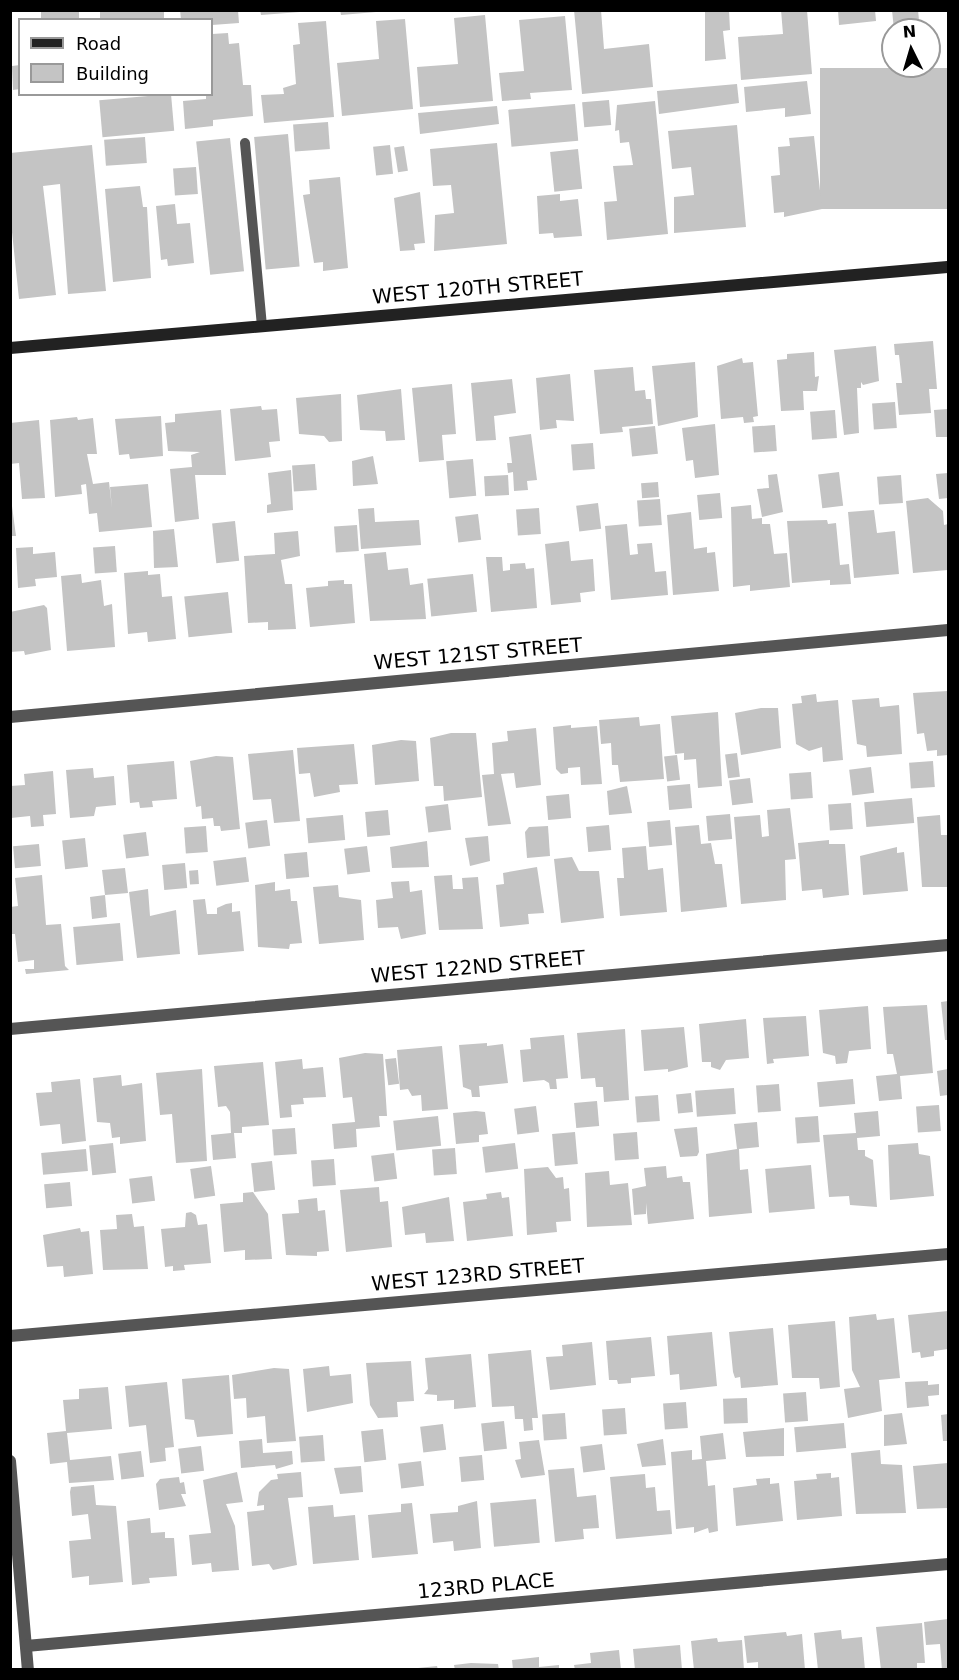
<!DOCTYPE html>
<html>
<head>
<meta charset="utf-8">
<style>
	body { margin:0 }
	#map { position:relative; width:959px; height:1680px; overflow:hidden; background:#fff; font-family:"DejaVu Sans",sans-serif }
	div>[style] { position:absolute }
	.building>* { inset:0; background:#c4c4c4; transform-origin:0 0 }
	.service>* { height:10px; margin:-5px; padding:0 5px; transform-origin:5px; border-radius:5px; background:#555 }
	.minor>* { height:12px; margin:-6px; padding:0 6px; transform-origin:6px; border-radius:6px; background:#555 }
	.secondary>* { height:12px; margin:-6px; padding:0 6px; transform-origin:6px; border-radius:6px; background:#222 }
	span { translate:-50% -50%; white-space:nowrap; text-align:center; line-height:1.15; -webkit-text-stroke:4.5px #fff; paint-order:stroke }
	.street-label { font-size:20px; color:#000 }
	.frame { position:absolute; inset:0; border:12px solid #000; pointer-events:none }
	.legend { position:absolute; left:18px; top:18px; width:195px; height:78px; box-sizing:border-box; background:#fff; border:2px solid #999; margin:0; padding:8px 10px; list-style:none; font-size:18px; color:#000 }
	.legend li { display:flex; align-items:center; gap:12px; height:30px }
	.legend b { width:30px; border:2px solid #999 }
	.north { position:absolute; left:881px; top:18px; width:60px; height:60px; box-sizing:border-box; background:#fff; border:2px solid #999; border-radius:50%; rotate:355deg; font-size:16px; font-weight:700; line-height:24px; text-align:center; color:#000 }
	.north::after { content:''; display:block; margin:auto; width:21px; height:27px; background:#000; clip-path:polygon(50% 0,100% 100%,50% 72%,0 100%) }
</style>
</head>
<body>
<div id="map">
	<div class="building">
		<div style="left:41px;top:10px;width:38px;height:10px"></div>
		<div style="left:100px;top:10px;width:64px;height:10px"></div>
		<div style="clip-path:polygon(180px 10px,238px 10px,239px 23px,212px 25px,212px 20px,181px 20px)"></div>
		<div style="clip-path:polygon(260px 10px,300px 10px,300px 12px,261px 15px)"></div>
		<div style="clip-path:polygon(340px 10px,376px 10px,376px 12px,341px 15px)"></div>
		<div style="clip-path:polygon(574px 10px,601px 10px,604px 49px,649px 44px,653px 87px,582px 94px)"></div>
		<div style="clip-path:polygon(705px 10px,729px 10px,730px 30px,723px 31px,726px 59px,705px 61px)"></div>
		<div style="clip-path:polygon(781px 10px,807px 10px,812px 74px,741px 80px,738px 37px,783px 34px)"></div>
		<div style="clip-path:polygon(838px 10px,875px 10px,876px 21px,839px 25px)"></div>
		<div style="clip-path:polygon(892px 10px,918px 10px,920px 30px,894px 30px)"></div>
		<div style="clip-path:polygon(485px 15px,493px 101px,420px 107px,417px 67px,458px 64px,454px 18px)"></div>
		<div style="clip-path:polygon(565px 16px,572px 90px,530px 93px,531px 99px,502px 101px,499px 73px,524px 71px,519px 20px)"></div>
		<div style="clip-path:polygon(405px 19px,413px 109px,342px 116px,337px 63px,379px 59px,376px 21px)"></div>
		<div style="clip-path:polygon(326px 21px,334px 117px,264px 123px,261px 95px,284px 94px,283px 88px,296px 84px,293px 45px,300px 44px,298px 23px)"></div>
		<div style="clip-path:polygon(228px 33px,229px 44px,239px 43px,243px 85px,251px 85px,253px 116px,213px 120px,213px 126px,185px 129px,183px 101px,206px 99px,206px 94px,212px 94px,212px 34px)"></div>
		<div style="clip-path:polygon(20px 65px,20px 89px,13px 90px,12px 66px)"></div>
		<div style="left:948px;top:68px;width:141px;height:128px;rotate:90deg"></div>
		<div style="clip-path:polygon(807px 81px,811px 114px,785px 117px,785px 108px,746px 112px,744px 87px)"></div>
		<div style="clip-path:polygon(737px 84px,739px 103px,659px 114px,657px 91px)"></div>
		<div style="left:171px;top:94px;width:37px;height:72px;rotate:85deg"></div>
		<div style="left:609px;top:100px;width:25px;height:27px;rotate:85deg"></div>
		<div style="clip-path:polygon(655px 101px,668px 234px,607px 240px,604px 202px,617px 201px,613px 166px,633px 165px,629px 142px,620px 143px,619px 130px,615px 131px,617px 105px)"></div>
		<div style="left:575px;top:104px;width:37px;height:67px;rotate:85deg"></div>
		<div style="clip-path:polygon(497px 106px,499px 124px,420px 134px,418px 113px)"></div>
		<div style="left:328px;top:122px;width:27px;height:35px;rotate:86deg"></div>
		<div style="clip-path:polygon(737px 125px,746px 227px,674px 233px,674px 197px,694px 195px,691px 167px,672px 169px,668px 131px)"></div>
		<div style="left:288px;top:134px;width:133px;height:34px;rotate:85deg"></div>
		<div style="clip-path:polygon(814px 136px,822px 209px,784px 217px,784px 212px,774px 213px,771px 176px,780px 175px,778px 147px,790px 146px,789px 138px)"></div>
		<div style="left:145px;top:137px;width:26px;height:41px;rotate:86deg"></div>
		<div style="left:230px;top:138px;width:134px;height:34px;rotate:84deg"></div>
		<div style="clip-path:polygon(497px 143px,507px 244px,434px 251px,435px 215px,454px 213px,451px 185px,433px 186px,430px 149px)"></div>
		<div style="clip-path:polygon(92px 145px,106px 291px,68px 294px,60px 184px,43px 186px,56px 295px,19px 299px,10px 213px,10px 153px)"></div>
		<div style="left:390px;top:145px;width:29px;height:17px;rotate:84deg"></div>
		<div style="left:404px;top:146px;width:25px;height:10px;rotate:81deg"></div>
		<div style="left:578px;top:149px;width:40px;height:28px;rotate:84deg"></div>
		<div style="left:196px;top:167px;width:27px;height:23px;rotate:86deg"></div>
		<div style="clip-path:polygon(340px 177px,348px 268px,323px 271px,323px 262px,314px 263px,303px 195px,310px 194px,309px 180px)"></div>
		<div style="clip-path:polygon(140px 186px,143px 207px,147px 207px,151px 278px,113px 282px,105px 189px)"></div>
		<div style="clip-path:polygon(420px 192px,425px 243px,414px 244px,415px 250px,400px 251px,394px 198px)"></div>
		<div style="clip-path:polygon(560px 194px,560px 201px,578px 199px,582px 236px,554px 238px,553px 233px,539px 234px,537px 196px)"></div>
		<div style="clip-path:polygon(175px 204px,177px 224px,190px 223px,194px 263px,168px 266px,167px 259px,161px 260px,156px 206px)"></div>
		<div style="clip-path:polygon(933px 341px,937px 389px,929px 389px,931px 413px,899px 415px,896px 383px,902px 383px,899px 355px,895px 355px,894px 344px)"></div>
		<div style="clip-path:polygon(876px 346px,879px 381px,863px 385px,861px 382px,861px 388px,857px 388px,859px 433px,844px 435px,834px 350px)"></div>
		<div style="clip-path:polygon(814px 352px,815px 377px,819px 376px,817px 391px,803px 391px,804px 410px,781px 411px,777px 360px,787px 359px,787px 354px)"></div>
		<div style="clip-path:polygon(742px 358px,743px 363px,753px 362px,758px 416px,753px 417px,754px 422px,744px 423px,743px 417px,721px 419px,717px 366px)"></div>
		<div style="clip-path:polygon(695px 362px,698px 417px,658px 426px,652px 366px)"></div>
		<div style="clip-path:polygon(633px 367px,635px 391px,645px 390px,646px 399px,651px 399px,653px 424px,622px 427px,623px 432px,600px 434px,594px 370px)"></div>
		<div style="clip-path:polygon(570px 374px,574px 421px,556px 420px,557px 428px,540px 430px,536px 378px)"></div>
		<div style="clip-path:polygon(512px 379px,516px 413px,494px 416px,496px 440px,476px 441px,471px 383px)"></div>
		<div style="clip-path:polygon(452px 384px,456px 434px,442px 435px,444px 460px,419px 462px,412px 388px)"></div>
		<div style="clip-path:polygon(401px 389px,405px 440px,386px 441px,385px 431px,360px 430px,357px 395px)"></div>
		<div style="clip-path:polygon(341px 394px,342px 441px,329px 442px,324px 436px,299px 434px,296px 398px)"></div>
		<div style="left:895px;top:402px;width:26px;height:23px;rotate:86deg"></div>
		<div style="clip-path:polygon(261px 406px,262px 410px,277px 409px,280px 441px,269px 442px,271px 457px,235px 461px,230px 409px)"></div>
		<div style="clip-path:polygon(948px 409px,948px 437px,936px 437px,934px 410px)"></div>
		<div style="clip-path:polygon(221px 410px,226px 475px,195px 475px,199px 519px,175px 522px,170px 469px,192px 467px,191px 455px,200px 452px,168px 451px,165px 423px,175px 422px,175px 414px)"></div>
		<div style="left:835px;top:410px;width:28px;height:25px;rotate:86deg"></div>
		<div style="clip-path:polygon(161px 416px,163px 456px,130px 459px,129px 454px,119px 455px,115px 419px)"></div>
		<div style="clip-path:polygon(77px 417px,78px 420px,93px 418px,97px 454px,87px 454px,93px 484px,109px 482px,112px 508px,110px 487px,148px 484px,152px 527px,99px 532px,97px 513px,89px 514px,86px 484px,81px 485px,82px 494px,55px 497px,50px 420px)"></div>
		<div style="clip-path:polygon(39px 420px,45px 498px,22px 499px,19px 463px,10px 464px,10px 423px)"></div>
		<div style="clip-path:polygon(715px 424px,719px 475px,695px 478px,693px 460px,686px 461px,682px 428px)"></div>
		<div style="left:775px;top:425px;width:26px;height:23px;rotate:86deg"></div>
		<div style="left:655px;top:426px;width:28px;height:26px;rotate:84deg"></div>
		<div style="clip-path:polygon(531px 434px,537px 480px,527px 481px,528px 490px,514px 491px,513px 472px,508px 473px,507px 463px,512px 463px,509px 437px)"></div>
		<div style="left:593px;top:443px;width:26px;height:22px;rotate:86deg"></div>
		<div style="clip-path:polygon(373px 456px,378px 484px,353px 486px,352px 461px)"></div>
		<div style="left:473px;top:459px;width:37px;height:27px;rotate:85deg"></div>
		<div style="left:315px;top:464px;width:26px;height:23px;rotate:86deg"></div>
		<div style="clip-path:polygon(291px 470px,293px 510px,267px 513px,267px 505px,271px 504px,268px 473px)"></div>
		<div style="left:839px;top:472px;width:34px;height:21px;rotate:83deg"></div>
		<div style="clip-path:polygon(948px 473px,948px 498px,939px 499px,936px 474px)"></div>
		<div style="clip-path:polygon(777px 474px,783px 512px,762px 517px,757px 489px,769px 488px,768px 475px)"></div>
		<div style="left:508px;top:475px;width:20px;height:24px;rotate:87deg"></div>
		<div style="left:901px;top:475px;width:28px;height:24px;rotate:86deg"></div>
		<div style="left:658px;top:482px;width:15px;height:17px;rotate:86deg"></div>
		<div style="clip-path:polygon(10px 491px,16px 536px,10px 536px)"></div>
		<div style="left:720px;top:493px;width:25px;height:23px;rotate:85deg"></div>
		<div style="clip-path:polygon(928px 498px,943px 511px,944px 525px,948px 524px,948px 570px,913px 573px,906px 501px)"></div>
		<div style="left:660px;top:499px;width:26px;height:23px;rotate:86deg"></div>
		<div style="left:598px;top:503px;width:26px;height:22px;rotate:83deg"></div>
		<div style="clip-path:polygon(751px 505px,752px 519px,762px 518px,762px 524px,770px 524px,774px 554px,787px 553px,790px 587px,750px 591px,750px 585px,733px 587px,731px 507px)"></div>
		<div style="clip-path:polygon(374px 508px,375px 522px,419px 520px,421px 545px,361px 549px,358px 509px)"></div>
		<div style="left:539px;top:508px;width:26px;height:23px;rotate:86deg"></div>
		<div style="clip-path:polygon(874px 510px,877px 533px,895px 531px,899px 574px,854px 578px,848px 512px)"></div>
		<div style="clip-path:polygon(691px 512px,694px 549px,707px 547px,707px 553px,715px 552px,719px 591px,673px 595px,667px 515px)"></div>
		<div style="left:478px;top:514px;width:26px;height:23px;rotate:83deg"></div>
		<div style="clip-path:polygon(827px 520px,828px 524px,836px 523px,840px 565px,849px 564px,851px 584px,830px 585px,830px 580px,792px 583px,787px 521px)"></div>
		<div style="left:235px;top:521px;width:40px;height:23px;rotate:84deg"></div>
		<div style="clip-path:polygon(627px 524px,630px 555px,638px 554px,637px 544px,652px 543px,655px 572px,666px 571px,668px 595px,611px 600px,605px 526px)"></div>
		<div style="left:357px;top:525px;width:26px;height:23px;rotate:86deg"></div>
		<div style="clip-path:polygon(174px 529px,178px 567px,154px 568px,153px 531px)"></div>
		<div style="clip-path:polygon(298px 531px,300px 556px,281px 560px,285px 584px,292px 584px,296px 629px,268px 630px,268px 622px,248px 623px,244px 556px,275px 554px,274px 533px)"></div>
		<div style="clip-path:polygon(569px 541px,571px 561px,593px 559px,595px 591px,580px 593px,581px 602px,551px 605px,545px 544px)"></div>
		<div style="left:115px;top:546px;width:26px;height:22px;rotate:86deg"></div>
		<div style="clip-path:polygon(33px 547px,33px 554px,55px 552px,57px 577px,35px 579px,36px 586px,18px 588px,16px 548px)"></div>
		<div style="clip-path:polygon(386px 552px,388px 570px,408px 568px,410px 585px,423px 583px,426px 619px,370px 621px,364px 554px)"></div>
		<div style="clip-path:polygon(486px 557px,502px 557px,503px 571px,510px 570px,510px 564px,525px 563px,526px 569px,534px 568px,537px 608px,491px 612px)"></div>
		<div style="clip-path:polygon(148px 571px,148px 575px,160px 574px,162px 597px,172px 596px,176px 639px,148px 642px,147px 632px,128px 634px,124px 573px)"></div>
		<div style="clip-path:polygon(81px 574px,82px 583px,101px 580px,104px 606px,112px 604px,115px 647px,67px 651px,61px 576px)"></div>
		<div style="left:473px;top:574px;width:38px;height:46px;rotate:84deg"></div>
		<div style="clip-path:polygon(344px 580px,344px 584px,352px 584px,355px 623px,310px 627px,306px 588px,328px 586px,328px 581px)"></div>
		<div style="left:228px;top:592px;width:41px;height:44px;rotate:84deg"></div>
		<div style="clip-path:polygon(44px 605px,47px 608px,51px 650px,25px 655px,24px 651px,10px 652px,10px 612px)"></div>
		<div style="clip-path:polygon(948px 691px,948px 755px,937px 756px,937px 750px,927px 751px,924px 733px,917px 734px,913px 693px)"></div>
		<div style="clip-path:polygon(816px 694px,817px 702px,838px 700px,843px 760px,823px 762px,822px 747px,809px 751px,796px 744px,792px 704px,802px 703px,801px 696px)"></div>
		<div style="clip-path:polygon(879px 698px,880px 707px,899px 705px,902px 754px,867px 757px,866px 746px,857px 744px,852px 700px)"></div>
		<div style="clip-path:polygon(761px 708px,778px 708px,781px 748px,741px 755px,735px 713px)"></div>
		<div style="clip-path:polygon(718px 712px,722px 786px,698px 788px,696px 759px,684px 760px,684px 753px,675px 754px,671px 716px)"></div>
		<div style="clip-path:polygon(639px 717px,640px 726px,660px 724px,664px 779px,620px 782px,618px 765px,612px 765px,611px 743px,601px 744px,599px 720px)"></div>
		<div style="clip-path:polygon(571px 725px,571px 728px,597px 726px,602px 784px,581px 785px,580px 767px,568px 768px,568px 773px,561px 774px,556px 769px,553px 727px)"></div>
		<div style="clip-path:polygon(536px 728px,541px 785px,516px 788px,514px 773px,501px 774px,511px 824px,488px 826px,482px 775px,494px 774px,492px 743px,508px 741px,507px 731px)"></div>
		<div style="clip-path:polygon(451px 733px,476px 733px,482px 797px,444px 801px,443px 786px,434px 786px,430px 738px)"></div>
		<div style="clip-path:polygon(401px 740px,416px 741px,419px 781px,375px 785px,372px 745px)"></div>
		<div style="clip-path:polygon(354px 744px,358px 784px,339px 785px,340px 792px,314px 797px,310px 773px,299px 774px,297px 748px)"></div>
		<div style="clip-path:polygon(293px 750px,300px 821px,274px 823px,271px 799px,253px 800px,248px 754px)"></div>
		<div style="left:737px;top:753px;width:24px;height:12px;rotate:83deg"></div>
		<div style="left:677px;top:755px;width:25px;height:13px;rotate:83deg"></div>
		<div style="clip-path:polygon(216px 756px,233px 757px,240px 829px,221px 831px,220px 826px,214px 826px,213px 818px,202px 819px,201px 806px,196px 807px,190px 761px)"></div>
		<div style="clip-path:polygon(174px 761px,177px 799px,152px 801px,153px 807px,140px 808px,139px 802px,130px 803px,127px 765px)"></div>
		<div style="left:933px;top:761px;width:26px;height:24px;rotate:86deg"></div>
		<div style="left:871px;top:767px;width:26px;height:22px;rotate:83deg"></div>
		<div style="clip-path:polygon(93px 768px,94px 778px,114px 776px,116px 805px,96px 807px,94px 816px,70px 818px,66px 770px)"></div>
		<div style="clip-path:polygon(53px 771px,56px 814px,43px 815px,44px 826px,31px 827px,30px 816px,11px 818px,10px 786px,25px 785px,24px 774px)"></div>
		<div style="left:811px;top:772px;width:26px;height:22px;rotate:86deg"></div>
		<div style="left:750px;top:778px;width:25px;height:21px;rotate:83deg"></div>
		<div style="left:690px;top:784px;width:24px;height:23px;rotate:85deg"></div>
		<div style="clip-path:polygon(627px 786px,632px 813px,609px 815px,607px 791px)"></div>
		<div style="left:569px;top:794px;width:24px;height:23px;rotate:85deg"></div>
		<div style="left:912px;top:798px;width:25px;height:48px;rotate:85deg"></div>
		<div style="left:851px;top:803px;width:26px;height:23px;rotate:86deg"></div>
		<div style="left:448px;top:804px;width:26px;height:23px;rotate:83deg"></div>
		<div style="clip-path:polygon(790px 808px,796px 859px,785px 860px,786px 900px,741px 904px,734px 817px,760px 815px,762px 837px,769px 836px,767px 810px)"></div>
		<div style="left:388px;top:810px;width:25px;height:23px;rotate:85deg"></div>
		<div style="left:730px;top:814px;width:25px;height:24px;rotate:85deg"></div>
		<div style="left:343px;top:815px;width:25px;height:37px;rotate:85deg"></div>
		<div style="clip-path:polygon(940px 815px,941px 835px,948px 835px,948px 887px,922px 887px,917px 817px)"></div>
		<div style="left:267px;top:820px;width:26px;height:22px;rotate:83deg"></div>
		<div style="left:670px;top:820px;width:25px;height:23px;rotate:85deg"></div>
		<div style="left:609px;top:825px;width:25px;height:23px;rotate:85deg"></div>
		<div style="clip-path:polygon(699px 825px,701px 844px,711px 843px,715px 864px,722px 864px,727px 907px,681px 912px,675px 827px)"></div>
		<div style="left:206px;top:826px;width:26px;height:22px;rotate:86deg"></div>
		<div style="clip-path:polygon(548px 826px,550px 856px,527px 858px,525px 832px,529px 827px)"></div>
		<div style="left:146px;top:832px;width:24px;height:23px;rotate:83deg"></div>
		<div style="clip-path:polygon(488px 836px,490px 861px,470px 866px,465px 838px)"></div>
		<div style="left:85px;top:838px;width:29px;height:23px;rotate:84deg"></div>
		<div style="clip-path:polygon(829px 840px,829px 844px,845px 844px,849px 895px,823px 898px,822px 889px,802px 891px,798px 843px)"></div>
		<div style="clip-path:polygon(427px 841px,429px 867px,392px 868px,390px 847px)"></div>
		<div style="left:39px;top:844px;width:22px;height:26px;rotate:85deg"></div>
		<div style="left:367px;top:846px;width:26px;height:23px;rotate:83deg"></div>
		<div style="clip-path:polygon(646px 846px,648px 870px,663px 868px,667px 912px,620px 916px,617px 878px,624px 878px,622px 848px)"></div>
		<div style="clip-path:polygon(897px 847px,897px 853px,904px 852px,908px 891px,863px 895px,860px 856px)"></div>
		<div style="left:307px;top:852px;width:25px;height:23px;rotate:85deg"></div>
		<div style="left:246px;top:857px;width:25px;height:33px;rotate:83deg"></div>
		<div style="clip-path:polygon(572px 857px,579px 871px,599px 871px,604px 918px,561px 923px,554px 859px)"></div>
		<div style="left:185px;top:863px;width:25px;height:23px;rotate:85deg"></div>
		<div style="clip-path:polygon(537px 867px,544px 913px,528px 914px,529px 924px,500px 927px,496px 885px,504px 884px,503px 873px)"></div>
		<div style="clip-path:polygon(125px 868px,128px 893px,105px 895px,107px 917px,92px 919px,90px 897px,105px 895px,102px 870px)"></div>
		<div style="left:198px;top:870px;width:14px;height:9px;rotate:86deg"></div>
		<div style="clip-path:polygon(42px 875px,46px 925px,61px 924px,65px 966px,69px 970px,26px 974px,25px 969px,34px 969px,34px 960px,18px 962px,15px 934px,10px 934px,10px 907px,18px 906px,15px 878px)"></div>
		<div style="clip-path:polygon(452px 875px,453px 889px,463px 889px,462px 878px,478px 877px,483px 929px,439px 930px,434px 876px)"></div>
		<div style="clip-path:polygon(409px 881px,410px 892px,422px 890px,426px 934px,401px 939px,398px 927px,378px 928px,376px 900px,393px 898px,391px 882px)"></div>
		<div style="clip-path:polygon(275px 882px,275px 891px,290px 889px,291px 901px,297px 901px,302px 943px,290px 944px,289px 949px,258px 947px,255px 885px)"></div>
		<div style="clip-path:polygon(338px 885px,339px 897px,361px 900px,364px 940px,319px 944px,313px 887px)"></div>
		<div style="clip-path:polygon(148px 889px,150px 916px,176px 910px,180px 954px,137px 958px,129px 892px)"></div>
		<div style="clip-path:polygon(205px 899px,207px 914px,217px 914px,217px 908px,226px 904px,232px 903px,232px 912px,240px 911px,244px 951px,198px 955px,193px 900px)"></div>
		<div style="left:120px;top:923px;width:38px;height:47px;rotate:85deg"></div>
		<div style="clip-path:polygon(948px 1001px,948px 1040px,945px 1040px,941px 1002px)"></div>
		<div style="clip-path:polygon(927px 1005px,933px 1073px,900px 1076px,902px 1099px,879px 1101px,876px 1076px,897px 1074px,893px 1054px,887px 1054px,883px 1007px)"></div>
		<div style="clip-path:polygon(868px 1006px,871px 1049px,849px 1051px,847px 1063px,836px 1064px,835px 1056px,823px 1053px,819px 1010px)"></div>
		<div style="clip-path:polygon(806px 1016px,809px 1056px,773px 1059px,774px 1063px,767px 1064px,763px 1018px)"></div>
		<div style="clip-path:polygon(746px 1019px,749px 1058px,726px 1060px,720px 1070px,711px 1067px,711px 1062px,702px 1062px,699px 1024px)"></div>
		<div style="clip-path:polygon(684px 1027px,688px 1067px,668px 1072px,668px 1069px,644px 1071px,641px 1030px)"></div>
		<div style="clip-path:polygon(625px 1029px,629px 1100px,604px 1102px,603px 1087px,596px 1087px,595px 1078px,581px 1079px,577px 1033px)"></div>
		<div style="clip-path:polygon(564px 1035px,568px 1078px,556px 1079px,557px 1089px,550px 1089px,549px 1083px,544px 1080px,523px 1082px,520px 1050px,531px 1049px,530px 1038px)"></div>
		<div style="clip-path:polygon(487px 1043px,487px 1046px,503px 1044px,508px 1083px,479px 1086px,480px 1097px,472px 1097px,471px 1090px,463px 1087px,459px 1045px)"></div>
		<div style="clip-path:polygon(442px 1046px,448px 1109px,422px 1111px,421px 1095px,412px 1096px,408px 1089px,400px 1090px,397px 1050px)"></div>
		<div style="clip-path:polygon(365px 1053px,383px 1054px,387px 1116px,379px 1116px,380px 1127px,356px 1129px,357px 1147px,334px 1149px,332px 1124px,355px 1122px,352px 1097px,343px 1098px,339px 1058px)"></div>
		<div style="left:396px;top:1058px;width:26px;height:11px;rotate:83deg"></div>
		<div style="clip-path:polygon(302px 1059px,303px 1069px,323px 1067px,326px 1097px,303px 1098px,304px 1104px,291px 1105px,292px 1117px,280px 1118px,275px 1062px)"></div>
		<div style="clip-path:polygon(263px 1062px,269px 1125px,242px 1127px,242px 1133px,234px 1133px,236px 1158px,213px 1160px,211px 1135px,231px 1133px,230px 1112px,226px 1106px,218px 1107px,214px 1066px)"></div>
		<div style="clip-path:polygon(202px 1069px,207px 1161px,176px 1163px,172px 1114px,160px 1115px,156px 1073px)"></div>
		<div style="clip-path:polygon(948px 1069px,948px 1095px,940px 1096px,937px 1071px)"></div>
		<div style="clip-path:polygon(121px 1075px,122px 1086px,142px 1083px,146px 1141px,120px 1144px,120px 1137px,112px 1138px,110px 1123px,97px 1122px,93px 1078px)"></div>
		<div style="clip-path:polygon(80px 1079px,86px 1141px,62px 1144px,60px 1124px,40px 1126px,36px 1093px,52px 1092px,51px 1082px)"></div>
		<div style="left:853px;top:1079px;width:25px;height:36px;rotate:85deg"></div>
		<div style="left:779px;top:1084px;width:27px;height:23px;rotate:86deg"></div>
		<div style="left:734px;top:1088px;width:26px;height:39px;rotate:86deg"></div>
		<div style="left:691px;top:1093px;width:19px;height:15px;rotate:84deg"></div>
		<div style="left:658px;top:1095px;width:26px;height:23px;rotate:86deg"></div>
		<div style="left:597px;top:1101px;width:25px;height:23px;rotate:85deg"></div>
		<div style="left:939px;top:1105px;width:26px;height:23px;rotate:86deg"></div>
		<div style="left:536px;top:1106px;width:26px;height:22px;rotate:83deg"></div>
		<div style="clip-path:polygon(476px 1111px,485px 1112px,488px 1134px,479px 1135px,479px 1142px,456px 1144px,453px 1113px)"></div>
		<div style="clip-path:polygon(878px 1111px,880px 1136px,857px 1138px,858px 1150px,865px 1150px,865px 1156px,873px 1160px,877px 1207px,850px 1205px,849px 1196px,829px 1197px,823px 1135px,856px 1133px,854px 1113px)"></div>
		<div style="left:438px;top:1116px;width:30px;height:45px;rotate:84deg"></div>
		<div style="left:818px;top:1116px;width:26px;height:23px;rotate:86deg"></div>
		<div style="clip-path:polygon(757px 1122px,759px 1147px,739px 1149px,740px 1170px,748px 1169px,752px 1213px,709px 1217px,706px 1154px,737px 1149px,734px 1124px)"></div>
		<div style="clip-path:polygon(697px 1127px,699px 1152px,697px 1156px,680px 1157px,674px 1129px)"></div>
		<div style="left:295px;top:1128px;width:26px;height:23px;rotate:86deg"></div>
		<div style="left:575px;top:1132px;width:32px;height:23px;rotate:85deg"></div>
		<div style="left:637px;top:1132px;width:27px;height:24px;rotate:86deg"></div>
		<div style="left:113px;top:1143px;width:30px;height:24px;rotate:84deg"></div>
		<div style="left:515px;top:1143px;width:26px;height:33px;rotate:83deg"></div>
		<div style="clip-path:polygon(918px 1143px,919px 1154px,930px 1156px,934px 1196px,890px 1200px,888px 1145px)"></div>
		<div style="left:455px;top:1148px;width:26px;height:23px;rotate:86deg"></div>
		<div style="left:86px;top:1149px;width:22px;height:45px;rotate:85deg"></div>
		<div style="left:394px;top:1153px;width:26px;height:23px;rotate:83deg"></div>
		<div style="left:334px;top:1159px;width:26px;height:23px;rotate:86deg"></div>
		<div style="left:272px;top:1161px;width:29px;height:21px;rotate:84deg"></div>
		<div style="left:811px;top:1165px;width:44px;height:46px;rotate:85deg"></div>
		<div style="left:211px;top:1166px;width:30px;height:21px;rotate:82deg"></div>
		<div style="clip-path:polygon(666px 1166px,667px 1178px,682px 1176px,683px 1182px,690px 1182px,694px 1219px,648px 1224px,646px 1203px,646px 1214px,634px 1215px,632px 1189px,646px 1186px,644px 1168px)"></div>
		<div style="clip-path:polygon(548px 1167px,556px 1178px,563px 1177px,564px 1189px,569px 1188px,571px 1221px,556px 1222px,557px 1232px,527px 1235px,524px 1169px)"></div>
		<div style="clip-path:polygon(609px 1171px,610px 1185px,628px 1183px,632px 1225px,587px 1227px,585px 1173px)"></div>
		<div style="left:152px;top:1176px;width:25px;height:23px;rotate:83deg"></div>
		<div style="left:70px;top:1182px;width:24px;height:26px;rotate:85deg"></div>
		<div style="clip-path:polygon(379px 1187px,380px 1202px,388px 1201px,392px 1247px,346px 1252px,340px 1190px)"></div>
		<div style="clip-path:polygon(253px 1192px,268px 1214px,272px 1259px,245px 1260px,245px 1250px,224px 1252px,220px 1204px,243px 1202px,243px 1193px)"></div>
		<div style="clip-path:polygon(501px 1192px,502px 1198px,509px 1197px,513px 1236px,467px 1241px,463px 1202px,487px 1199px,486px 1194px)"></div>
		<div style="clip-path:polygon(449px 1197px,454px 1241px,426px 1243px,425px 1233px,405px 1235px,402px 1207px)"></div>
		<div style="clip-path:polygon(317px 1198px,318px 1211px,325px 1210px,329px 1251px,317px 1252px,317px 1256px,286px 1255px,282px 1214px,299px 1213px,298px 1200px)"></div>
		<div style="clip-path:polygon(191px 1212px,196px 1215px,198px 1225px,207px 1224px,211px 1263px,184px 1265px,185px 1270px,173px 1271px,173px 1266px,165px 1267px,161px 1229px,185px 1227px,186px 1213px)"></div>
		<div style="clip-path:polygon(132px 1214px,134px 1227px,144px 1226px,148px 1269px,103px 1270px,100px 1230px,117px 1229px,116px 1215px)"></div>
		<div style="clip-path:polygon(80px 1228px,81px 1232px,89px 1231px,93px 1274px,64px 1277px,63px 1266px,47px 1267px,43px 1235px)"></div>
		<div style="clip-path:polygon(948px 1311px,948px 1349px,934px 1351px,934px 1356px,921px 1358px,920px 1352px,912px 1353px,908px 1315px)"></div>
		<div style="clip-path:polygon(876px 1314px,877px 1320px,894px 1318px,900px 1378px,879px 1380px,882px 1411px,848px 1418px,844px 1389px,860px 1387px,852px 1370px,849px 1317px)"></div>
		<div style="clip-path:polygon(835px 1321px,840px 1387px,820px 1389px,819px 1378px,792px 1378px,788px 1325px)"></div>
		<div style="clip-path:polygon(773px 1328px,778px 1385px,741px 1388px,740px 1377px,735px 1378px,733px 1372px,729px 1332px)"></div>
		<div style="clip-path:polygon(712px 1332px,717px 1386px,680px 1390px,679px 1374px,670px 1375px,667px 1336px)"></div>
		<div style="clip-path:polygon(651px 1337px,655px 1376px,631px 1378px,631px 1383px,618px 1384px,617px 1380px,609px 1380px,606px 1341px)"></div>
		<div style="clip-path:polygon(592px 1342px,596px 1385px,550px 1390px,546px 1357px,563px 1356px,562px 1345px)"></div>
		<div style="clip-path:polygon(531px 1350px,538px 1418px,532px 1418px,533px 1430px,524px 1431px,523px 1419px,515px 1419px,514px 1406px,492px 1407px,488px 1354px)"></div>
		<div style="clip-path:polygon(471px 1354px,476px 1407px,454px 1409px,454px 1400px,437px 1401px,437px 1395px,424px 1394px,428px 1389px,425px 1358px)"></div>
		<div style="clip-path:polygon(411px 1361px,414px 1401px,397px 1402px,398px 1417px,378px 1418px,370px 1405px,366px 1363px)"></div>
		<div style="clip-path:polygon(329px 1366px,330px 1376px,351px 1374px,353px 1403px,307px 1412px,303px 1369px)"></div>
		<div style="clip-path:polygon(274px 1368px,289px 1369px,296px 1441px,267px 1443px,265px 1416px,247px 1418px,246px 1398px,234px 1399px,232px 1375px)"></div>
		<div style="clip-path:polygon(229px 1375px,233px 1434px,197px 1437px,194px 1420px,185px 1419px,182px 1379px)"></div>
		<div style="clip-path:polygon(928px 1381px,928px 1385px,939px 1384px,939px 1395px,928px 1396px,929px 1406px,907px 1408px,905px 1382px)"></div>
		<div style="clip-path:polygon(167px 1382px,174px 1447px,165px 1448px,166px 1461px,150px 1463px,146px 1425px,129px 1427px,125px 1386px)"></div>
		<div style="clip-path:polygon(108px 1387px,112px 1429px,67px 1433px,70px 1460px,111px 1456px,114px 1480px,69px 1483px,67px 1462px,50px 1464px,47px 1433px,66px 1431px,63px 1400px,79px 1399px,79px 1389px)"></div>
		<div style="left:806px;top:1392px;width:29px;height:23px;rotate:86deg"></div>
		<div style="left:747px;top:1398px;width:25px;height:24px;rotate:88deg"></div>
		<div style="left:686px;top:1402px;width:26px;height:23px;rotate:86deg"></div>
		<div style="left:625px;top:1408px;width:26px;height:23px;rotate:86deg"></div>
		<div style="left:565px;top:1413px;width:26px;height:23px;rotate:86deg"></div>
		<div style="clip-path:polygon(902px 1413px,907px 1444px,884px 1446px,884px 1415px)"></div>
		<div style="clip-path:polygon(948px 1414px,948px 1441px,943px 1441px,941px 1415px)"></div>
		<div style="left:504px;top:1421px;width:28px;height:23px;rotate:84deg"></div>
		<div style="left:844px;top:1423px;width:25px;height:50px;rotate:85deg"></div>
		<div style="left:443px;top:1424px;width:26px;height:23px;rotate:83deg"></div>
		<div style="clip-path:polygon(784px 1428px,784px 1456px,746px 1457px,743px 1432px)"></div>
		<div style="left:383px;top:1429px;width:31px;height:22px;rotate:84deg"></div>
		<div style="clip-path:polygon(723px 1433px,726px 1459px,706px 1461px,708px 1486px,715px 1485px,718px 1531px,709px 1533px,708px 1528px,694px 1533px,694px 1527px,676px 1529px,671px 1452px,692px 1450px,692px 1460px,702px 1459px,700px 1436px)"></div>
		<div style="left:323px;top:1435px;width:26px;height:24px;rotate:86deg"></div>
		<div style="clip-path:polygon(262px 1439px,263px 1453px,292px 1451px,293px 1464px,276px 1469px,275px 1465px,241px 1468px,239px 1441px)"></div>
		<div style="clip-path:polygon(663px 1439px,666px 1465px,642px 1467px,637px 1444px)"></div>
		<div style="clip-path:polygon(539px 1440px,545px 1475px,521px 1478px,515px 1460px,521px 1459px,519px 1442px)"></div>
		<div style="left:602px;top:1444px;width:26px;height:22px;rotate:83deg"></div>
		<div style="left:201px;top:1446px;width:25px;height:23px;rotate:83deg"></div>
		<div style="clip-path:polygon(880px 1450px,881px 1464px,902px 1465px,906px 1513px,856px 1514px,851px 1453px)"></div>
		<div style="left:141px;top:1451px;width:26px;height:23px;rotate:83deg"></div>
		<div style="left:482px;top:1455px;width:25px;height:23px;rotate:85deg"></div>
		<div style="left:421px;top:1461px;width:25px;height:23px;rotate:83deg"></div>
		<div style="clip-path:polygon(948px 1463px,948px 1508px,917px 1509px,913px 1466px)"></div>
		<div style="clip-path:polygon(361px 1466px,363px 1492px,340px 1494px,334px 1468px)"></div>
		<div style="clip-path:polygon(574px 1468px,577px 1497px,596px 1495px,599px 1528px,583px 1529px,584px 1539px,555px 1542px,548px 1470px)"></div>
		<div style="clip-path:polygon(237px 1472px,243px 1502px,226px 1504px,235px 1526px,239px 1570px,212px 1572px,211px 1563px,192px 1565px,189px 1535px,211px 1533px,203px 1480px)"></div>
		<div style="clip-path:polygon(301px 1472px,303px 1497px,288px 1498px,297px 1565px,273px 1570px,269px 1564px,252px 1566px,247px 1512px,264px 1510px,264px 1505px,257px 1506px,259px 1492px,271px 1480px,278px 1479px,277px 1474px)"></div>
		<div style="clip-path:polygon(831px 1473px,831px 1478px,839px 1477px,842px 1516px,797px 1520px,794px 1481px,817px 1479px,816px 1474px)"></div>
		<div style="clip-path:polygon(645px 1474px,646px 1488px,655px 1487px,657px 1511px,670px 1510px,672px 1534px,616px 1539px,610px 1477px)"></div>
		<div style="clip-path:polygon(179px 1477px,180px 1483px,184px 1482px,186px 1494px,181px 1494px,186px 1506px,159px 1510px,156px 1484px,160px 1479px)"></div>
		<div style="clip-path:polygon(770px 1478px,770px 1484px,779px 1483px,783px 1521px,736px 1526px,733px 1488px,757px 1485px,756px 1479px)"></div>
		<div style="clip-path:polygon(94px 1485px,96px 1505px,116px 1506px,123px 1582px,89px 1585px,89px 1576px,72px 1578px,69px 1541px,91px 1539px,88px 1514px,72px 1516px,70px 1492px,71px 1487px)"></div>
		<div style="left:536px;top:1499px;width:44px;height:46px;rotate:85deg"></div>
		<div style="clip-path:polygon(477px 1501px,481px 1548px,454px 1551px,453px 1541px,433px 1543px,430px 1514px,458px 1512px,458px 1506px)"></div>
		<div style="clip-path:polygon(412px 1503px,418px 1554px,372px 1558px,368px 1515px,401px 1512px,401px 1504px)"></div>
		<div style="clip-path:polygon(333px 1505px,334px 1517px,355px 1515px,359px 1560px,313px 1564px,308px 1507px)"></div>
		<div style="clip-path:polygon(150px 1518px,151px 1533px,165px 1532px,165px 1538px,174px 1538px,177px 1576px,149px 1578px,150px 1583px,132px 1585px,127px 1521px)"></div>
		<div style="clip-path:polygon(948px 1619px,948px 1670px,942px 1670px,940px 1644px,926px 1645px,924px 1622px)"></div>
		<div style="clip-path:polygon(922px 1623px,925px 1663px,917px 1663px,917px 1670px,881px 1670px,876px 1627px)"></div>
		<div style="clip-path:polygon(841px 1630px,842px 1639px,862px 1637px,865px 1670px,818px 1670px,814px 1633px)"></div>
		<div style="clip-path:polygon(786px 1632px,787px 1636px,802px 1634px,805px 1670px,758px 1670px,758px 1662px,747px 1663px,744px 1636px)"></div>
		<div style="clip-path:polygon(717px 1638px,718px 1642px,742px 1640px,744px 1670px,694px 1670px,691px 1641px)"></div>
		<div style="clip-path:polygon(680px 1645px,682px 1670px,635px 1670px,633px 1649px)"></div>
		<div style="clip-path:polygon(619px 1650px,621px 1670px,575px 1670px,574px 1665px,591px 1663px,590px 1653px)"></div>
		<div style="clip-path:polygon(539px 1657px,539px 1667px,559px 1665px,559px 1670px,513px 1670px,512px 1660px)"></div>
		<div style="clip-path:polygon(471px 1663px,498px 1664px,499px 1670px,455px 1670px,454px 1665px)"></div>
		<div style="clip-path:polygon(437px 1666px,438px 1670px,418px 1670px,418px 1668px)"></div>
	</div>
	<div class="service">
		<div style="left:245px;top:143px;width:184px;rotate:84.7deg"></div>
	</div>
	<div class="minor">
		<div style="left:10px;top:717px;width:942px;rotate:-5.3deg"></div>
		<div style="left:10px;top:1029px;width:942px;rotate:-5.12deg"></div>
		<div style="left:10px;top:1336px;width:942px;rotate:-5deg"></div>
		<div style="left:10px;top:1461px;width:210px;rotate:85.1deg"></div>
		<div style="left:26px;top:1646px;width:926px;rotate:-5.08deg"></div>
	</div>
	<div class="secondary">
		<div style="left:10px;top:348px;width:941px;rotate:-4.94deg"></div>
	</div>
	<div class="street-label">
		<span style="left:478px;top:288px;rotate:-5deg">WEST 120TH STREET</span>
		<span style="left:478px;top:654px;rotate:-5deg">WEST 121ST STREET</span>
		<span style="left:478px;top:967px;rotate:-5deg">WEST 122ND STREET</span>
		<span style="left:478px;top:1275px;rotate:-5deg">WEST 123RD STREET</span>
		<span style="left:486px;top:1586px;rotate:-5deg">123RD PLACE</span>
	</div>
	<div class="frame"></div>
	<ul class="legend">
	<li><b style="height:8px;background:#222"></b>Road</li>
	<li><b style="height:16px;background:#c4c4c4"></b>Building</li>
	</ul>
	<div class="north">N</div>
</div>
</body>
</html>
